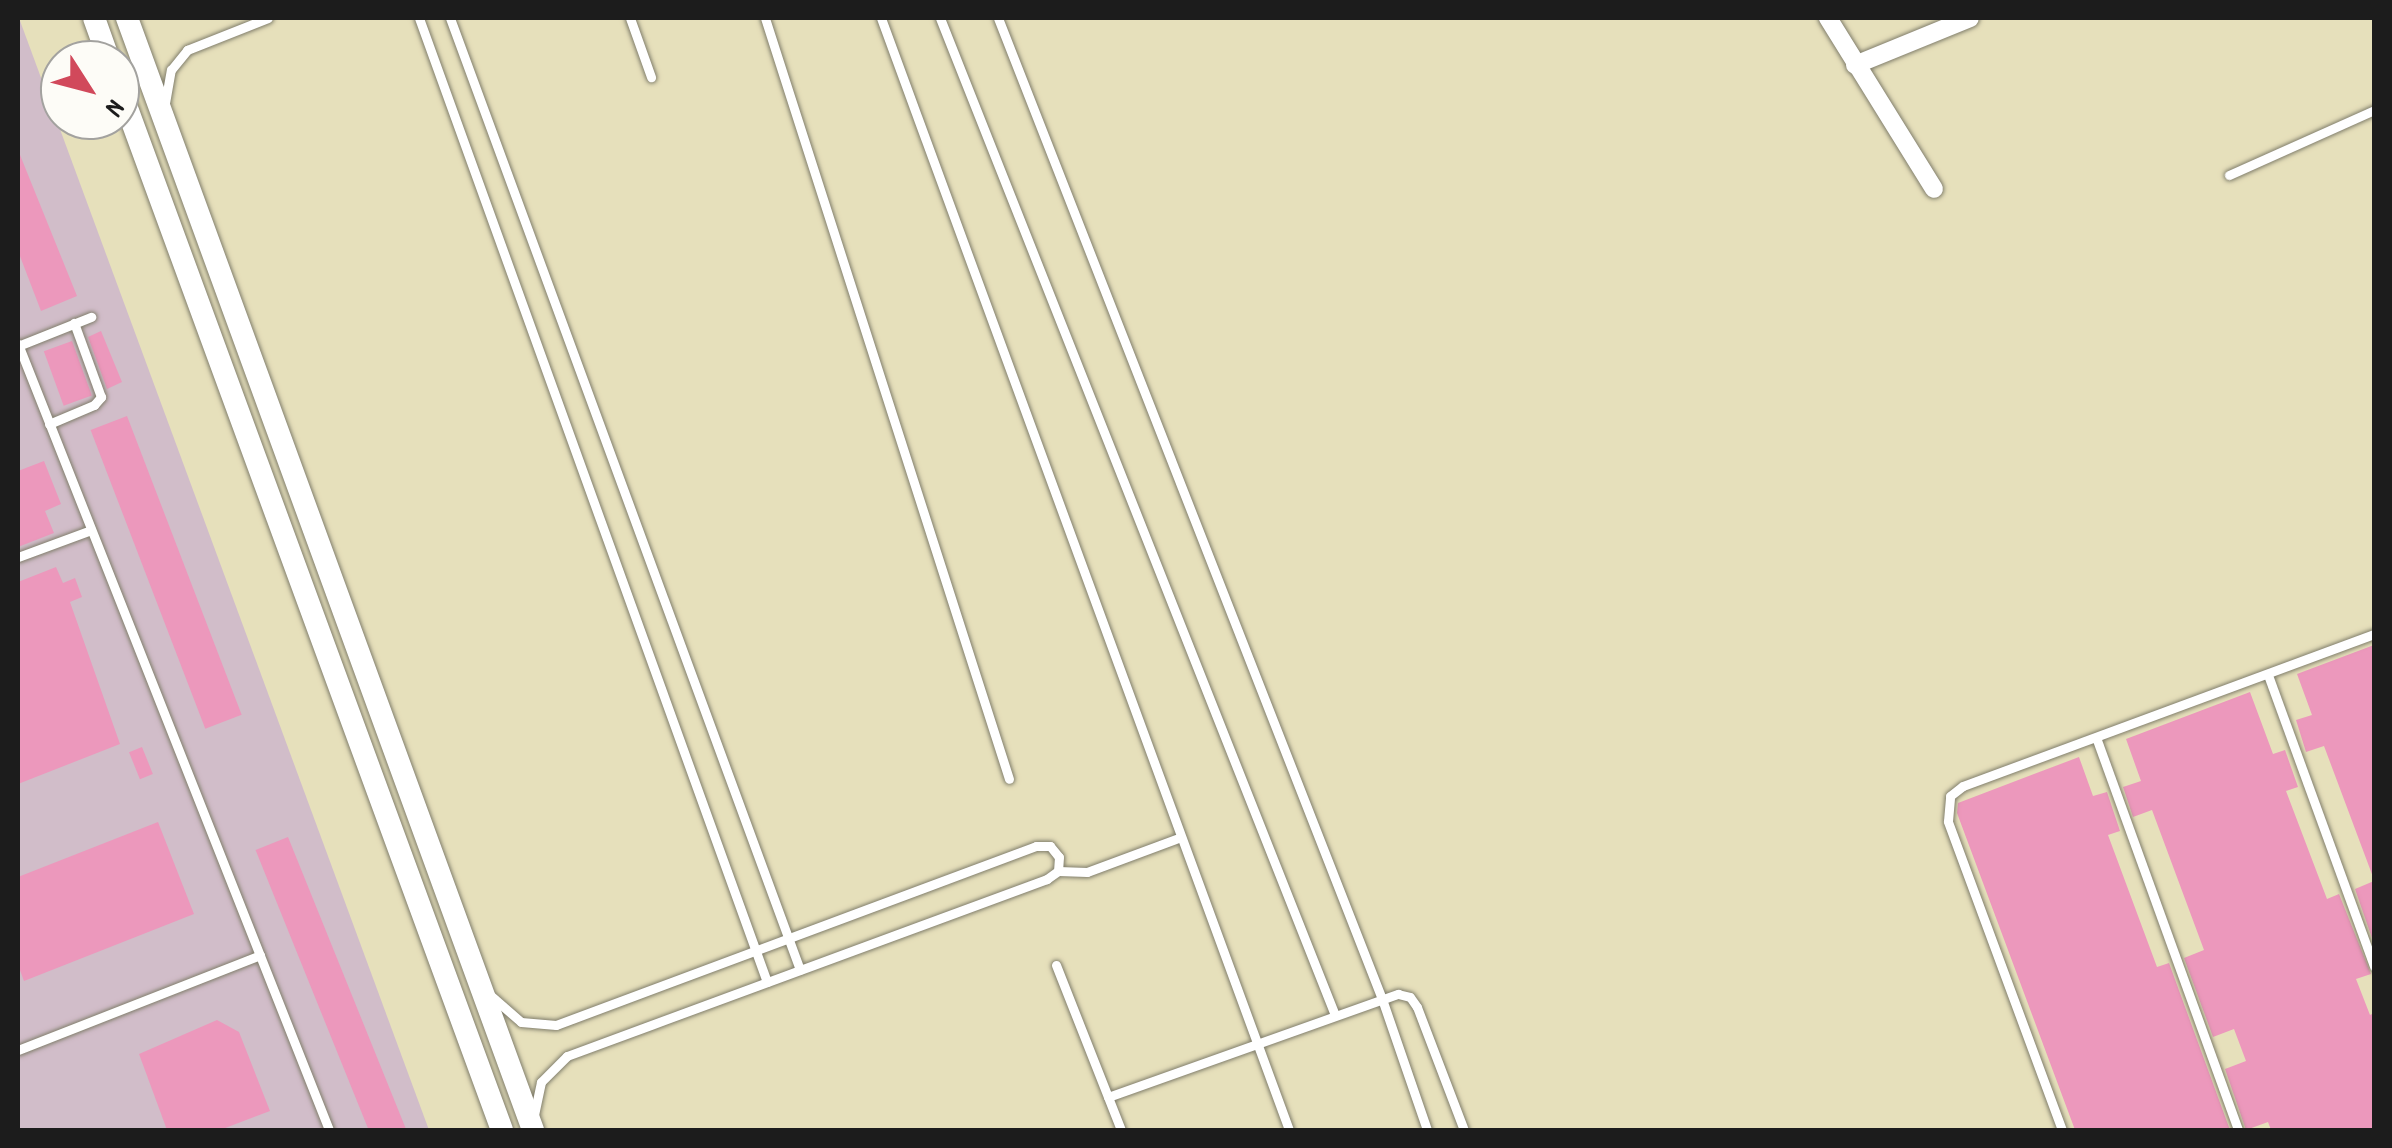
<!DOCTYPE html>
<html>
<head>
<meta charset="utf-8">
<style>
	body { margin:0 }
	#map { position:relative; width:2392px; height:1148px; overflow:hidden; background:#e6e0bb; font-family:Dekko,sans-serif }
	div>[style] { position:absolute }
	.industrial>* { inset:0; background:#d1bdc9 }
	.building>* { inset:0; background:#ec98bc; transform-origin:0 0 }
	.roads { filter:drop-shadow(0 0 2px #817e6c) drop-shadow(0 0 2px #817e6c) }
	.service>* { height:9px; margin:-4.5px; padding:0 4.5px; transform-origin:4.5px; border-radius:4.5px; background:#fff }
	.minor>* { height:18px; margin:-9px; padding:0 9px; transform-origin:9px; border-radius:9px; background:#fff }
	.tertiary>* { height:22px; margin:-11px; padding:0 11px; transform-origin:11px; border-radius:11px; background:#fff }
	span { translate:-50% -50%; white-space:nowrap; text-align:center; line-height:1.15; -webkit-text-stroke:9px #fdfcf7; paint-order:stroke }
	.frame { position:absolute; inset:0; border:20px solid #1c1c1c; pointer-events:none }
	.north { position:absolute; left:40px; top:40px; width:100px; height:100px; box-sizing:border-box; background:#fdfcf7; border:2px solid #a3a29f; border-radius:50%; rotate:126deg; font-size:28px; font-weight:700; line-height:40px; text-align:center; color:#1c1c1c }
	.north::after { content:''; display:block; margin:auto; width:35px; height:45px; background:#d1495b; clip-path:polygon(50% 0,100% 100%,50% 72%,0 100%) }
</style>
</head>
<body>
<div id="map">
	<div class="industrial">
		<div style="clip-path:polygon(18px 18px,19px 18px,429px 1130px,18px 1130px)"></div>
	</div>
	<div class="building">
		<div style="clip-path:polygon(18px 150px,77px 296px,41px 311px,18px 251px)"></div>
		<div style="clip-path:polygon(101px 331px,122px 382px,107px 389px,88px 337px)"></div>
		<div style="left:72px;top:341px;width:58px;height:30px;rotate:70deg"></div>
		<div style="left:127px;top:416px;width:320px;height:39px;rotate:69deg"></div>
		<div style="clip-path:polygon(44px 461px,61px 504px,45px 511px,54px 533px,18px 547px,18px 471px)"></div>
		<div style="clip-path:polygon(56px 567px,63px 583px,75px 578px,82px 597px,70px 602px,120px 744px,18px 784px,18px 582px)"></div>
		<div style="clip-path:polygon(2374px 645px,2374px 876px,2373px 877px,2324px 746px,2306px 752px,2296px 720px,2312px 715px,2297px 674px)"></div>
		<div style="clip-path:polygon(2250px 692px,2273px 754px,2285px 750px,2298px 787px,2286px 791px,2327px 899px,2339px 894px,2371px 974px,2356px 979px,2370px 1015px,2374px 1013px,2374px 1130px,2271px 1130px,2268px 1122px,2246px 1130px,2225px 1069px,2246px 1061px,2234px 1029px,2213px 1037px,2184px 958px,2204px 950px,2152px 810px,2133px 817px,2123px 787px,2141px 781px,2126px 739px)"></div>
		<div style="left:142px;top:747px;width:29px;height:14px;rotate:68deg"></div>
		<div style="clip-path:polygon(2079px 757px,2093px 796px,2107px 792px,2120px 831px,2108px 835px,2157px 967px,2169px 963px,2230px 1130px,2075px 1130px,1957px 813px,1958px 803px)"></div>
		<div style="clip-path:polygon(158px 822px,194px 914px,24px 981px,18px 965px,18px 877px)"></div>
		<div style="left:288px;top:837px;width:316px;height:35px;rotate:68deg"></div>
		<div style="clip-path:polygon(2374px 881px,2374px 944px,2355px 889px)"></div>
		<div style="clip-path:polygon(217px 1020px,239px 1032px,270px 1111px,220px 1130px,167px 1130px,139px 1054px)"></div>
	</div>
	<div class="roads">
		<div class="service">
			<div style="left:419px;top:18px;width:1025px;rotate:70.15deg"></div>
			<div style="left:450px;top:18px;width:1014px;rotate:69.81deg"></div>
			<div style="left:630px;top:18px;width:63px;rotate:70.4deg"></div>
			<div style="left:765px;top:18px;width:799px;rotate:72.22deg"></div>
			<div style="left:881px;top:18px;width:1184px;rotate:69.85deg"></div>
			<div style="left:940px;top:18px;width:1072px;rotate:68.39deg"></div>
			<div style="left:998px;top:18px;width:1053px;rotate:68.62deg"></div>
			<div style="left:1382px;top:999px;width:139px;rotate:71deg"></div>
			<div style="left:165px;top:103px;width:34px;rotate:-80deg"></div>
			<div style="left:171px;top:70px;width:26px;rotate:-51deg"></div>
			<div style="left:187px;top:50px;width:87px;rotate:-21.6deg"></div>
			<div style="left:2229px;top:175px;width:159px;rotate:-24.1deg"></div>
			<div style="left:18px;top:344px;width:845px;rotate:68.41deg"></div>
			<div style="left:18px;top:346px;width:79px;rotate:-21.7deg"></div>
			<div style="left:49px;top:424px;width:49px;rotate:-22.9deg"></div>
			<div style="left:94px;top:405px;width:11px;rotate:-49deg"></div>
			<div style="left:101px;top:397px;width:79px;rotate:-110deg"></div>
			<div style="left:18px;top:557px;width:78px;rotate:-20.3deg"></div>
			<div style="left:2268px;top:675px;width:310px;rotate:70deg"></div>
			<div style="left:2097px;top:740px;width:415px;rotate:70.1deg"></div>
			<div style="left:1058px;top:871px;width:29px;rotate:2deg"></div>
			<div style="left:1087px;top:872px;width:100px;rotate:-20.4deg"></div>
			<div style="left:1056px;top:965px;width:177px;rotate:68.5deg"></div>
			<div style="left:490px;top:995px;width:41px;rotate:41.1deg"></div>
			<div style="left:521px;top:1022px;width:35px;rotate:5deg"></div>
			<div style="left:556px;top:1025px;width:512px;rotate:-20.45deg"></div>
			<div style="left:1036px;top:846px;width:14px"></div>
			<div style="left:1050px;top:846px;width:14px;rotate:51deg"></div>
			<div style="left:1059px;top:857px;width:14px;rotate:94deg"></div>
			<div style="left:1058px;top:871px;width:14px;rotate:144deg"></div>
			<div style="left:1047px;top:879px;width:512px;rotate:159.76deg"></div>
			<div style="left:567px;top:1056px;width:37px;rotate:135deg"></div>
			<div style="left:541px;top:1082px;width:34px;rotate:102deg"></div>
			<div style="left:18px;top:1050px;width:260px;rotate:-21.4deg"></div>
			<div style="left:1108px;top:1097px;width:308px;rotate:-19.6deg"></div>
			<div style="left:1398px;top:994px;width:12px;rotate:14deg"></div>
			<div style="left:1410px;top:997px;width:12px;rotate:55deg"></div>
			<div style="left:1417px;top:1007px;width:132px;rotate:69.1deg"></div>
			<div style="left:2062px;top:1130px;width:329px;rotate:-110.3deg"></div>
			<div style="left:1948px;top:821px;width:25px;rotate:-85deg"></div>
			<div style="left:1950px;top:796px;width:16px;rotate:-38deg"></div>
			<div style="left:1963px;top:786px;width:438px;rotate:-20.3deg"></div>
		</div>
		<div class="minor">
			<div style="left:1828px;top:18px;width:201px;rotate:58.2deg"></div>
			<div style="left:1855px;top:65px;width:124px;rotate:-22.2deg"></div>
		</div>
		<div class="tertiary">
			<div style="left:94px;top:18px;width:45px;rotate:70.3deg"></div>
			<div style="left:127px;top:18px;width:1184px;rotate:69.94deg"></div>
			<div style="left:120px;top:89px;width:1109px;rotate:69.85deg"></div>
		</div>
	</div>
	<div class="frame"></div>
	<div class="north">N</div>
</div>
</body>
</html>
